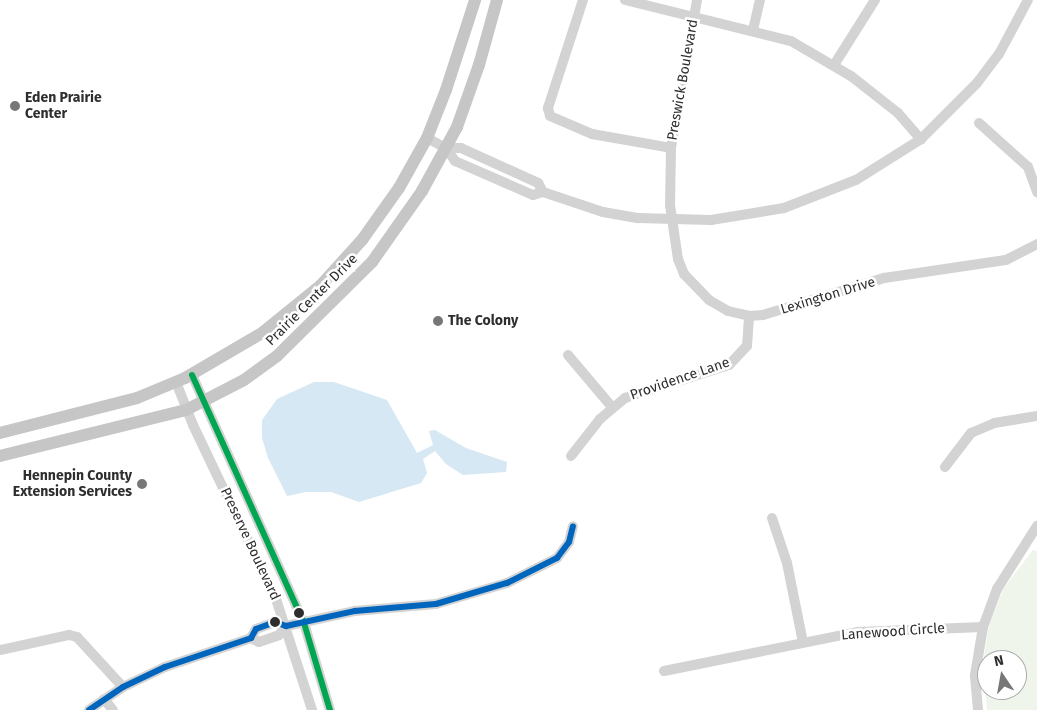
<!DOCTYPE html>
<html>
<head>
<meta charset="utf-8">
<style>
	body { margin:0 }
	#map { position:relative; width:1037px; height:710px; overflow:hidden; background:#fff; font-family:"Fira Sans",sans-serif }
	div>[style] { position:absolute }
	.green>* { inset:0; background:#f0f5eb }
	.water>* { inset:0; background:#d6e8f3 }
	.minor>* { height:10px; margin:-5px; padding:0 5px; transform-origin:5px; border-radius:5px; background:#d3d3d3 }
	.major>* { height:12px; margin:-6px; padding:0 6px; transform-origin:6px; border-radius:6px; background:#c6c6c6 }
	.bus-1>* { height:6px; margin:-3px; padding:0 3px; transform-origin:3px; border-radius:3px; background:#00a651 }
	.bus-2>* { height:6px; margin:-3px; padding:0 3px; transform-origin:3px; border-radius:3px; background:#0065bd }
	.dots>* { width:14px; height:14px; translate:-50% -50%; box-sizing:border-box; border:2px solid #fff; border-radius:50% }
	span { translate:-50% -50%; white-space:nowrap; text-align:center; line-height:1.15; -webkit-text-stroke:5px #fff; paint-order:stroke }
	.street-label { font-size:14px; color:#2e2e2e }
	.poi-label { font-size:14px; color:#2e2e2e; font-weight:700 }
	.left { translate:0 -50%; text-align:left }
	.right { translate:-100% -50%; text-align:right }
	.north { position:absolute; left:977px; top:650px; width:50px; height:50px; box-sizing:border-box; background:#fff; border:1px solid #ababab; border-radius:50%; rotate:348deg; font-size:14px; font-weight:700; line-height:20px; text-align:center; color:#2e2e2e }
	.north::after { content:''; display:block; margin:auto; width:18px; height:22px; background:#777; clip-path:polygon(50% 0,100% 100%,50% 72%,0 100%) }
</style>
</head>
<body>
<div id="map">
	<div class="green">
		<div style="clip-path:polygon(evenodd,1033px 550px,1037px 551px,1037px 710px,987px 710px,983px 662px,989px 626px,1003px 589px,1033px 550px,987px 660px,1017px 660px,1017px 690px,987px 690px,987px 660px)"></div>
	</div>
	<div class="water">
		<div style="clip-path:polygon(314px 382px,334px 382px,387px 400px,417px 453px,433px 445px,429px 431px,435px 430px,466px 448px,507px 462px,506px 472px,463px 475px,446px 464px,435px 451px,423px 459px,427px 473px,421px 483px,359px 502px,331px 492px,306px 492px,287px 496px,268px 458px,262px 438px,262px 420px,277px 399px)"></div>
	</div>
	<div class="minor">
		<div style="left:583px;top:0;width:114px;rotate:108deg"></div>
		<div style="left:548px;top:108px;width:8px;rotate:76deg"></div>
		<div style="left:550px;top:116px;width:46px;rotate:23.2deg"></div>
		<div style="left:592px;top:134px;width:80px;rotate:10deg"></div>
		<div style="left:625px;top:0;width:171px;rotate:13.9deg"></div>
		<div style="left:791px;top:41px;width:69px;rotate:30.3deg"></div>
		<div style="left:851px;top:76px;width:60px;rotate:38.2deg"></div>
		<div style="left:898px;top:113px;width:35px;rotate:49deg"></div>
		<div style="left:697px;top:0;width:150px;rotate:100deg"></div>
		<div style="left:671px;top:148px;width:57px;rotate:91deg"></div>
		<div style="left:670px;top:205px;width:55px;rotate:81.6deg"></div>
		<div style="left:678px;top:259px;width:16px;rotate:68deg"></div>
		<div style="left:684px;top:274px;width:36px;rotate:46deg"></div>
		<div style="left:709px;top:300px;width:22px;rotate:30deg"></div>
		<div style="left:728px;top:311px;width:22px;rotate:13deg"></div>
		<div style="left:749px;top:316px;width:14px;rotate:-4deg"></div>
		<div style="left:763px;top:315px;width:127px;rotate:-17deg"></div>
		<div style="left:884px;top:278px;width:123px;rotate:-8.4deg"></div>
		<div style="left:1006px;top:260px;width:35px;rotate:-27deg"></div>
		<div style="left:753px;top:30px;width:31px;rotate:-77deg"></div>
		<div style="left:834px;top:65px;width:77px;rotate:-57.8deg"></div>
		<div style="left:979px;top:123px;width:66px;rotate:41.9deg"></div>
		<div style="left:1028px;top:167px;width:27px;rotate:70deg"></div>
		<div style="left:427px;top:138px;width:21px;rotate:28deg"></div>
		<div style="left:446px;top:148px;width:15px"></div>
		<div style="left:461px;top:148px;width:85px;rotate:24.4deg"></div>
		<div style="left:538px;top:183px;width:10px;rotate:61deg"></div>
		<div style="left:543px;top:192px;width:63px;rotate:18.4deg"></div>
		<div style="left:603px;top:212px;width:36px;rotate:10deg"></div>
		<div style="left:638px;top:218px;width:73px;rotate:1.6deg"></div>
		<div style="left:711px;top:220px;width:74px;rotate:-9.3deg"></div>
		<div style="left:784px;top:208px;width:77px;rotate:-21.3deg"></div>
		<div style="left:856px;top:180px;width:77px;rotate:-32.2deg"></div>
		<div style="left:921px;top:139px;width:79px;rotate:-45deg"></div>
		<div style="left:977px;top:83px;width:36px;rotate:-53deg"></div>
		<div style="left:999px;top:54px;width:61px;rotate:-61.8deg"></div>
		<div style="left:446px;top:148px;width:16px;rotate:55deg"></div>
		<div style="left:455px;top:161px;width:85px;rotate:23.6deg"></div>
		<div style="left:533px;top:195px;width:10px;rotate:-17deg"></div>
		<div style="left:568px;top:355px;width:68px;rotate:49.8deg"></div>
		<div style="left:192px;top:375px;width:272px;rotate:65.7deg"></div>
		<div style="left:304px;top:623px;width:91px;rotate:73.4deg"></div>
		<div style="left:176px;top:382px;width:46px;rotate:68.4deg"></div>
		<div style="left:193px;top:425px;width:193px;rotate:64.5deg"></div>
		<div style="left:276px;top:599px;width:117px;rotate:72deg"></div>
		<div style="left:571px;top:456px;width:47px;rotate:-51.9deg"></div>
		<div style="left:600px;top:419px;width:33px;rotate:-40deg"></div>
		<div style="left:625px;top:398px;width:109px;rotate:-17.6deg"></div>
		<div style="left:729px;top:365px;width:26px;rotate:-47deg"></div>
		<div style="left:747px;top:346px;width:30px;rotate:-86deg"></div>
		<div style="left:945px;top:467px;width:43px;rotate:-52.6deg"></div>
		<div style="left:971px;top:433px;width:25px;rotate:-23deg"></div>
		<div style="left:994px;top:423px;width:44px;rotate:-9.2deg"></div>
		<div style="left:772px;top:518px;width:47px;rotate:71.6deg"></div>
		<div style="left:787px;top:563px;width:81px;rotate:78.6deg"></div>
		<div style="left:251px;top:638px;width:9px;rotate:27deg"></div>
		<div style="left:259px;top:642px;width:21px;rotate:-19deg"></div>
		<div style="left:279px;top:635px;width:11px;rotate:-52deg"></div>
		<div style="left:0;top:650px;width:71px;rotate:-12.3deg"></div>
		<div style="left:69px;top:635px;width:8px;rotate:14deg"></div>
		<div style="left:77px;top:637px;width:68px;rotate:47.4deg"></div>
		<div style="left:664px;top:671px;width:198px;rotate:-11.4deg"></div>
		<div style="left:858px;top:632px;width:125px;rotate:-2.3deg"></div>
		<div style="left:104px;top:699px;width:14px;rotate:51deg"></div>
		<div style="left:89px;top:710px;width:41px;rotate:-34.1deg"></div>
		<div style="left:123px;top:687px;width:47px;rotate:-25.5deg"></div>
		<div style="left:165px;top:667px;width:91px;rotate:-18.6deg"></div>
		<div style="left:251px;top:638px;width:10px;rotate:-61deg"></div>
		<div style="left:256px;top:629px;width:20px;rotate:-20deg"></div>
		<div style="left:275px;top:622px;width:12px;rotate:20deg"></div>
		<div style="left:286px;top:626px;width:71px;rotate:-12.3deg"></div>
		<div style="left:355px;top:611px;width:81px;rotate:-4.9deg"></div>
		<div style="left:436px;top:604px;width:74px;rotate:-16.5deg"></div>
		<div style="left:507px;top:583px;width:56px;rotate:-26.6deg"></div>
		<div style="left:557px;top:558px;width:20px;rotate:-53deg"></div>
		<div style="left:569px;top:542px;width:16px;rotate:-76deg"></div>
		<div style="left:978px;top:710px;width:35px;rotate:-95deg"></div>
		<div style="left:975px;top:675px;width:49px;rotate:-80.5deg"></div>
		<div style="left:983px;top:627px;width:40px;rotate:-69.8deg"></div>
		<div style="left:997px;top:589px;width:75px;rotate:-57.6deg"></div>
	</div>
	<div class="major">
		<div style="left:0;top:433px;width:141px;rotate:-14.3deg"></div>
		<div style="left:137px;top:398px;width:52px;rotate:-22.6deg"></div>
		<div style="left:185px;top:378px;width:89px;rotate:-30.3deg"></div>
		<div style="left:262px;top:333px;width:76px;rotate:-39.1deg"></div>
		<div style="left:321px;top:285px;width:61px;rotate:-47.7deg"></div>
		<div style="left:362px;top:240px;width:64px;rotate:-54.6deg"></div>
		<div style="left:399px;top:188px;width:57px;rotate:-60.8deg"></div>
		<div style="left:427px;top:138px;width:52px;rotate:-68.4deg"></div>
		<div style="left:446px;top:90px;width:95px;rotate:-72.1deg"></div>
		<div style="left:0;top:456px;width:192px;rotate:-13.9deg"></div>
		<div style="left:186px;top:410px;width:65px;rotate:-27.3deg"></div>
		<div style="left:244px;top:380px;width:41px;rotate:-36deg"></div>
		<div style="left:277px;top:356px;width:134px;rotate:-44.7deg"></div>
		<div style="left:372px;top:262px;width:87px;rotate:-54.8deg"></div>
		<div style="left:422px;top:191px;width:73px;rotate:-61.3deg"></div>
		<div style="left:457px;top:127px;width:66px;rotate:-70.5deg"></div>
		<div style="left:479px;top:65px;width:67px;rotate:-74.5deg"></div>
	</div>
	<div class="bus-1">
		<div style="left:192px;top:375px;width:272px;rotate:65.7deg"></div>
		<div style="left:304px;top:623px;width:91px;rotate:73.4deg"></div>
	</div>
	<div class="bus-2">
		<div style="left:89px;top:710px;width:41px;rotate:-34.1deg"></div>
		<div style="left:123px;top:687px;width:47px;rotate:-25.5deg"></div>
		<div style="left:165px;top:667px;width:91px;rotate:-18.6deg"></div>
		<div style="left:251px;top:638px;width:10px;rotate:-61deg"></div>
		<div style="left:256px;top:629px;width:20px;rotate:-20deg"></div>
		<div style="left:275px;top:622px;width:12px;rotate:20deg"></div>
		<div style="left:286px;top:626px;width:71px;rotate:-12.3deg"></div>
		<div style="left:355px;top:611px;width:81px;rotate:-4.9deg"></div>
		<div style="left:436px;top:604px;width:74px;rotate:-16.5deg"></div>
		<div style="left:507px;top:583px;width:56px;rotate:-26.6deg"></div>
		<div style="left:557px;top:558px;width:20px;rotate:-53deg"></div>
		<div style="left:569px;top:542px;width:16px;rotate:-76deg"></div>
	</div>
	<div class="dots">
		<div style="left:15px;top:106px;background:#777"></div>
		<div style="left:438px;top:321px;background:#777"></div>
		<div style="left:142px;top:484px;background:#777"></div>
		<div style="left:299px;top:613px;background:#2e2e2e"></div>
		<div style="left:275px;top:622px;background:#2e2e2e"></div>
	</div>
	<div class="street-label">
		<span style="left:683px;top:80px;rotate:-80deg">Preswick Boulevard</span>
		<span style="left:828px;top:296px;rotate:-17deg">Lexington Drive</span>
		<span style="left:312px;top:300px;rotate:-45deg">Prairie Center Drive</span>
		<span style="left:680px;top:379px;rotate:-19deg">Providence Lane</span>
		<span style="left:250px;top:544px;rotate:65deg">Preserve Boulevard</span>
		<span style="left:893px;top:632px;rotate:-4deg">Lanewood Circle</span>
	</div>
	<div class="poi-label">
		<span class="left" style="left:25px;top:106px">Eden Prairie<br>Center</span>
		<span class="left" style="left:448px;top:321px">The Colony</span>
		<span class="right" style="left:132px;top:484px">Hennepin County<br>Extension Services</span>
	</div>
	<div class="north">N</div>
</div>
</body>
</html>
